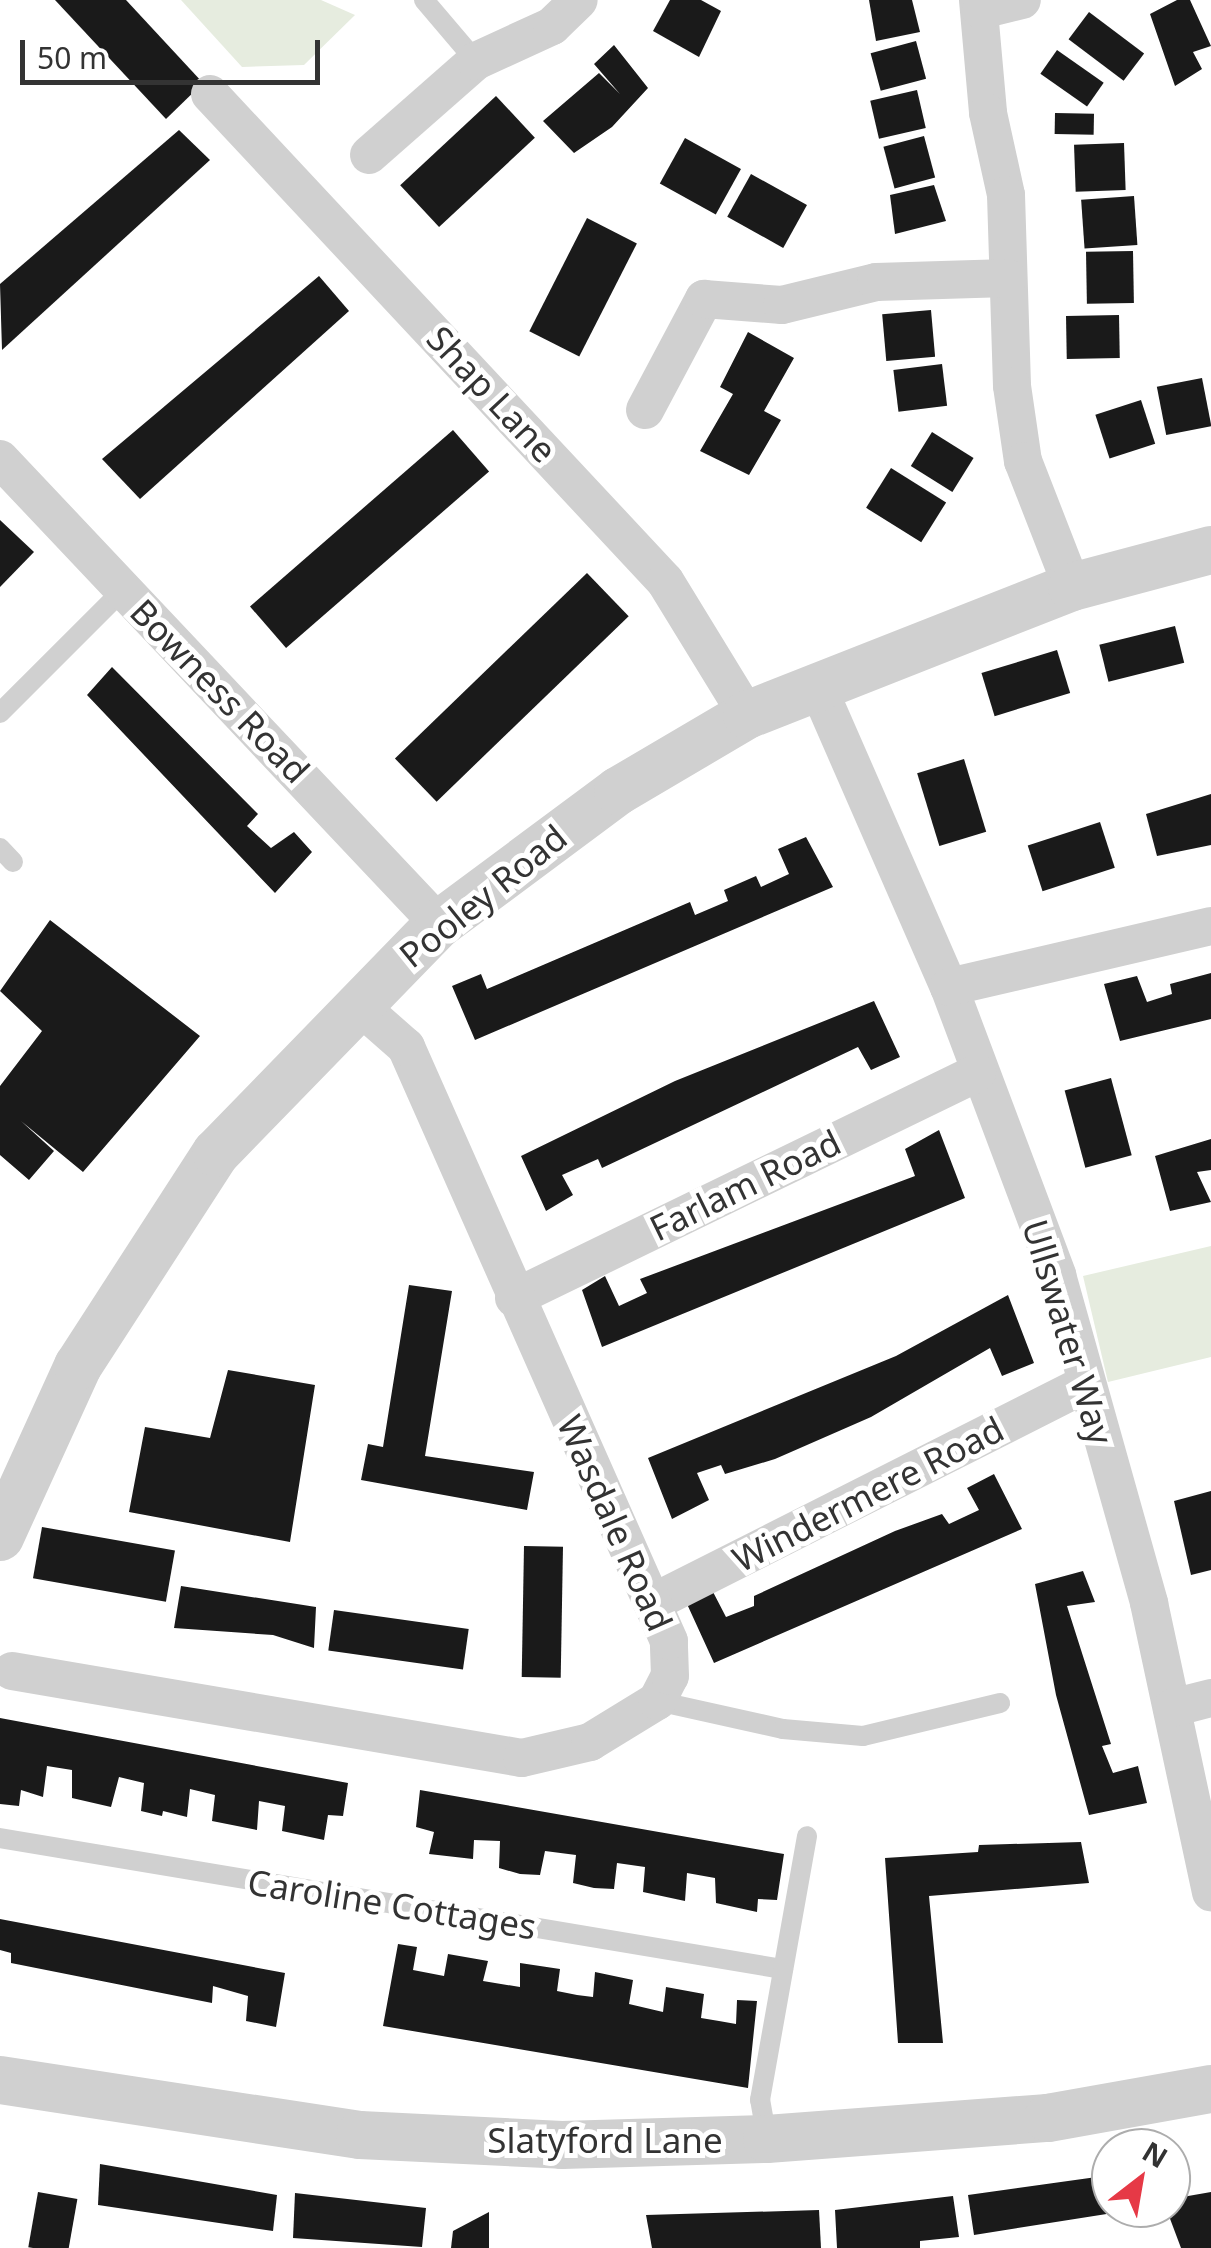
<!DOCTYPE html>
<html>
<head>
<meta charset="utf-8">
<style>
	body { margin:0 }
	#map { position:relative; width:1211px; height:2248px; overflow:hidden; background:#fff; font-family:"Noto Sans",sans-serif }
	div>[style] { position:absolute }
	.green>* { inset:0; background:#e6ecdf }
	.building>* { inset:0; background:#1a1a1a; transform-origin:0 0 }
	.service>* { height:20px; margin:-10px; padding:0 10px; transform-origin:10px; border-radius:10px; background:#d0d0d0 }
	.minor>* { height:38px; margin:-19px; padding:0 19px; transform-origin:19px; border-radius:19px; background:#d0d0d0 }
	.tertiary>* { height:48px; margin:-24px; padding:0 24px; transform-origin:24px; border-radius:24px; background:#d0d0d0 }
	span { translate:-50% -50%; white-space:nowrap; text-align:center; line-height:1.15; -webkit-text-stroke:10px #fff; paint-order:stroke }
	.street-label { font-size:35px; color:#333 }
	.north { position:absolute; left:1091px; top:2128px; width:100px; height:100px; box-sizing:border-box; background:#fff; border:2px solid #adadad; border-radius:50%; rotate:31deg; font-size:28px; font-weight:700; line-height:40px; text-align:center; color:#333 }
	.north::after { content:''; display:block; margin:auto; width:35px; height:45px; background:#e63946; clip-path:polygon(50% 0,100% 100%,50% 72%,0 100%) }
	.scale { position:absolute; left:20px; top:40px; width:300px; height:45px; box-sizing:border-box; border:5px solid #333; border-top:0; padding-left:12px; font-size:30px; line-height:35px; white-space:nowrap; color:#333; -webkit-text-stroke:8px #fff; paint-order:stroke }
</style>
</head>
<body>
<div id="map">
	<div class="green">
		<div style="clip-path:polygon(181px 0,321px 0,355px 15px,304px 65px,242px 67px)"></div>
		<div style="clip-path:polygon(1211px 1246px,1211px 1357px,1108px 1382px,1083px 1276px)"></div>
	</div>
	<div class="building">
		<div style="clip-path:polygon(55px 0,126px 0,203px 83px,166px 119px)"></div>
		<div style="clip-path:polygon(670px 0,701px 0,721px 11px,699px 57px,653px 31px)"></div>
		<div style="clip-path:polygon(869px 0,912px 0,920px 32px,876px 41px)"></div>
		<div style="clip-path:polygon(1177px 0,1190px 0,1211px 46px,1193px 52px,1202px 69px,1175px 86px,1150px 14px)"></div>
		<div style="left:1089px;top:12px;width:69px;height:34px;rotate:37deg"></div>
		<div style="left:916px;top:41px;width:39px;height:47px;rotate:75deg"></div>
		<div style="clip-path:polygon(614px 45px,648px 88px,612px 127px,574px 153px,543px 121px,599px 73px,620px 94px,594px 64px)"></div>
		<div style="left:1057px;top:50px;width:57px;height:29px;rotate:35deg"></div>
		<div style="left:917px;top:90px;width:39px;height:48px;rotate:77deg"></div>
		<div style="left:496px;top:96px;width:57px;height:131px;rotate:47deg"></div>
		<div style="left:1055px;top:113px;width:39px;height:21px;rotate:1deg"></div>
		<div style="clip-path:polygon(179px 130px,210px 160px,2px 350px,0 284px)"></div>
		<div style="left:924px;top:136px;width:43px;height:42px;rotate:75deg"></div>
		<div style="left:685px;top:138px;width:64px;height:52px;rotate:29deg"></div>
		<div style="left:1124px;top:143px;width:47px;height:50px;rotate:88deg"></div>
		<div style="left:751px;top:174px;width:64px;height:49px;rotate:29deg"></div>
		<div style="clip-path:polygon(934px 185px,946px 221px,895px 234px,890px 195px)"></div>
		<div style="left:1134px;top:196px;width:49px;height:53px;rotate:86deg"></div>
		<div style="left:587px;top:218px;width:56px;height:127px;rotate:27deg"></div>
		<div style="left:1133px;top:251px;width:52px;height:47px;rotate:89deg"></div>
		<div style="clip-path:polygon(319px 276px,349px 311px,140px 499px,102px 459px)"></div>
		<div style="left:931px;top:310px;width:47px;height:49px;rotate:85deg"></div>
		<div style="left:1119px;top:315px;width:43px;height:53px;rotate:89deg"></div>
		<div style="clip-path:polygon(748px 332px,794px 358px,764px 411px,781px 420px,749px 475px,700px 451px,733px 394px,720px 387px)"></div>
		<div style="left:942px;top:364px;width:42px;height:49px;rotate:83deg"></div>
		<div style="left:1202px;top:378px;width:49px;height:46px;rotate:79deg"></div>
		<div style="left:1141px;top:400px;width:46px;height:48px;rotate:72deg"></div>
		<div style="left:453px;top:430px;width:55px;height:269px;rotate:49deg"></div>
		<div style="left:932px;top:432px;width:49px;height:40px;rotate:32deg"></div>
		<div style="left:891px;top:468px;width:65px;height:47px;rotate:32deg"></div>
		<div style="clip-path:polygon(0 520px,34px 552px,0 587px)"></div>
		<div style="left:587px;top:573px;width:60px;height:267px;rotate:46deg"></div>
		<div style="left:1175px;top:626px;width:38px;height:78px;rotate:76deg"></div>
		<div style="left:1057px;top:650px;width:45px;height:79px;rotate:73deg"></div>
		<div style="clip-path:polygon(112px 667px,258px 814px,247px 826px,271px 848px,294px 832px,312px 852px,275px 893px,87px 695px)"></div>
		<div style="left:964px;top:759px;width:76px;height:49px;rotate:73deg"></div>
		<div style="clip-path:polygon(1211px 794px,1211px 845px,1157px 856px,1146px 814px)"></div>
		<div style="left:1100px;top:822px;width:48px;height:76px;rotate:72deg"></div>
		<div style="clip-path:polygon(806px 837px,833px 887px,475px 1040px,452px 986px,481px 974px,487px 989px,690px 902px,695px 915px,728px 901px,724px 890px,756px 876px,761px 887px,789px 874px,778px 849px)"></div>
		<div style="clip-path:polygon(50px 920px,200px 1036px,83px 1172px,21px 1121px,54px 1151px,29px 1180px,0 1155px,0 1086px,42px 1031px,0 991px)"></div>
		<div style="clip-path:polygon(1211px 973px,1211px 1019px,1120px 1041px,1104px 984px,1137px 976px,1147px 1002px,1172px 994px,1170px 984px)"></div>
		<div style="clip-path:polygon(874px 1001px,900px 1057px,871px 1070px,858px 1047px,602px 1168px,598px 1159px,562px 1175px,573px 1195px,546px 1211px,521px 1156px,675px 1081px)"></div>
		<div style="left:1111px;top:1078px;width:80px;height:48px;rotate:75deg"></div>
		<div style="clip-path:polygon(939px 1130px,965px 1198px,602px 1347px,582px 1290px,605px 1276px,619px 1306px,647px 1293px,640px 1279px,915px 1176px,905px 1149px)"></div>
		<div style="clip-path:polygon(1211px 1139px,1211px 1170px,1197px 1172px,1211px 1202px,1170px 1211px,1155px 1156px)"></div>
		<div style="clip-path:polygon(409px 1285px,452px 1291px,425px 1456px,534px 1472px,527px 1510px,361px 1480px,368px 1444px,383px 1447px)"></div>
		<div style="clip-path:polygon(1008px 1295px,1034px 1363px,1002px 1376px,990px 1348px,871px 1417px,775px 1459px,725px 1474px,721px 1465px,697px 1473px,709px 1500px,672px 1519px,648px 1458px,896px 1356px)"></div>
		<div style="clip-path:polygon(228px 1370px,315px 1385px,290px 1542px,129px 1512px,145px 1427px,210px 1438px)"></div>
		<div style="clip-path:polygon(994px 1474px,1022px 1529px,714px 1663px,687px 1604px,712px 1590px,726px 1617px,754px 1606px,754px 1596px,895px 1531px,942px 1514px,949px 1524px,979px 1510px,967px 1488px)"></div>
		<div style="clip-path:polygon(1211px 1491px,1211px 1570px,1191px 1575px,1174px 1501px)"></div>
		<div style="left:42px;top:1527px;width:135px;height:52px;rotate:10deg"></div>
		<div style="left:524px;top:1546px;width:39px;height:131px;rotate:1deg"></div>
		<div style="clip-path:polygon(1083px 1571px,1095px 1602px,1067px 1606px,1111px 1744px,1102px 1746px,1113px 1773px,1138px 1766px,1147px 1803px,1089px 1815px,1056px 1695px,1035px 1584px)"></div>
		<div style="clip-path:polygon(181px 1586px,316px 1607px,314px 1648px,273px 1635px,174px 1628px)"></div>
		<div style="left:334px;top:1610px;width:136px;height:41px;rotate:8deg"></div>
		<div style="clip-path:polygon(0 1718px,348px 1783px,343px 1816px,328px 1815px,324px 1840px,282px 1831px,285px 1806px,259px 1801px,257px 1830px,212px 1821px,215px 1795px,190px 1789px,187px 1817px,163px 1811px,162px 1816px,141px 1811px,144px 1783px,119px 1777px,111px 1807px,72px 1798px,72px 1770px,47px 1766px,43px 1797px,21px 1790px,19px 1806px,0 1804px)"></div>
		<div style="clip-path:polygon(420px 1790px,784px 1854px,777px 1900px,758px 1899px,757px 1912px,716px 1903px,715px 1878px,687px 1873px,685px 1901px,643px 1892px,645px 1867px,617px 1863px,614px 1889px,594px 1888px,573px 1883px,576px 1855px,545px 1851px,540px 1875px,520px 1874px,499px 1868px,500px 1841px,474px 1840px,473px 1859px,429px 1854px,434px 1832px,416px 1827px)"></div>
		<div style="clip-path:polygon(1081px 1842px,1089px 1883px,929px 1896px,943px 2043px,898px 2043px,885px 1858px,978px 1852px,979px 1845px)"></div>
		<div style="clip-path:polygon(0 1919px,285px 1973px,276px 2027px,246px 2021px,248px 1996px,213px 1986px,212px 2003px,11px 1963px,11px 1953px,0 1950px)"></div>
		<div style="clip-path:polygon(398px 1944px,417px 1947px,413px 1970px,444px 1976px,448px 1954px,488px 1961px,483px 1981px,520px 1987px,520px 1963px,560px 1969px,557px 1991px,577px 1995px,593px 1997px,595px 1972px,633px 1980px,629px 2004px,663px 2012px,666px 1987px,704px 1994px,701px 2018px,719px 2021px,736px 2024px,737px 2000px,757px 2001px,748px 2088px,383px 2026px)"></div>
		<div style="clip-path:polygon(100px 2164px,277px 2195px,273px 2231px,98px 2205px)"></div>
		<div style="clip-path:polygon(1111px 2175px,1111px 2208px,1132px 2210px,974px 2235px,968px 2195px)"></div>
		<div style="left:38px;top:2192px;width:40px;height:56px;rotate:10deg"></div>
		<div style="clip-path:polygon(1211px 2192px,1211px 2248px,1181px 2248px,1166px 2208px,1171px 2199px)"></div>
		<div style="clip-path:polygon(295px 2193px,426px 2208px,422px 2247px,293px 2238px)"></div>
		<div style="clip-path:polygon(953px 2196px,959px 2237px,920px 2241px,920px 2248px,837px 2248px,835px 2210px)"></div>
		<div style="clip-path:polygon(819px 2210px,821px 2248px,652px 2248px,646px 2215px)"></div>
		<div style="clip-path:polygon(489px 2212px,489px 2248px,451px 2248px,453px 2231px)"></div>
	</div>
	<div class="service">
		<div style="left:424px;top:0;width:80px;rotate:49.6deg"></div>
		<div style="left:0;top:713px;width:175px;rotate:-45deg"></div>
		<div style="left:0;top:848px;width:19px;rotate:47deg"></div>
		<div style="left:657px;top:1701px;width:129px;rotate:12.5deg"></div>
		<div style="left:783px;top:1729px;width:80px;rotate:5deg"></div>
		<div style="left:863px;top:1736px;width:141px;rotate:-13.5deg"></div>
		<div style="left:0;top:1838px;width:794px;rotate:9.5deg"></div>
		<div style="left:767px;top:2139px;width:40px;rotate:-100deg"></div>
		<div style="left:760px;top:2100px;width:268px;rotate:-79.9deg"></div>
	</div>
	<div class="minor">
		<div style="left:978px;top:0;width:113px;rotate:84.9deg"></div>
		<div style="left:988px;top:113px;width:84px;rotate:77.6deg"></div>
		<div style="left:1006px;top:195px;width:191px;rotate:88.2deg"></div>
		<div style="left:1012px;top:386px;width:76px;rotate:81.7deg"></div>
		<div style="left:1023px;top:461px;width:135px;rotate:68.7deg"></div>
		<div style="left:981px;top:10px;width:42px;rotate:-13.7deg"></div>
		<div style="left:210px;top:94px;width:666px;rotate:46.95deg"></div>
		<div style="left:665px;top:581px;width:157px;rotate:58.5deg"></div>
		<div style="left:369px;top:155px;width:142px;rotate:-41.3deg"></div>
		<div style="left:476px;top:61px;width:84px;rotate:-24.7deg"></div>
		<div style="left:552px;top:26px;width:37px;rotate:-44deg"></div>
		<div style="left:645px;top:410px;width:126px;rotate:-62deg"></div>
		<div style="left:704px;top:299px;width:78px;rotate:4.4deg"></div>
		<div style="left:782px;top:305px;width:97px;rotate:-13.7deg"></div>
		<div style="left:876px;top:282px;width:132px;rotate:-1.7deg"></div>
		<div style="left:0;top:459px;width:639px;rotate:46.65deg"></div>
		<div style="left:816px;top:683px;width:332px;rotate:66.4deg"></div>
		<div style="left:949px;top:987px;width:308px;rotate:69.4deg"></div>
		<div style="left:1057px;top:1275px;width:341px;rotate:74.3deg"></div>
		<div style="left:1149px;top:1603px;width:296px;rotate:77.9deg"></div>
		<div style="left:949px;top:987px;width:269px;rotate:-13.1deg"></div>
		<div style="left:514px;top:1298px;width:515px;rotate:-25.92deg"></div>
		<div style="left:652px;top:1603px;width:485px;rotate:-26.8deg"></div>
		<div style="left:12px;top:1671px;width:517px;rotate:9.68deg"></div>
		<div style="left:522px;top:1758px;width:70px;rotate:-13.2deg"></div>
		<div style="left:590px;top:1742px;width:79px;rotate:-31.5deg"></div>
		<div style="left:657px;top:1701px;width:28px;rotate:-63deg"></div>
		<div style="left:670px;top:1676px;width:35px;rotate:-92deg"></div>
		<div style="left:669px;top:1641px;width:650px;rotate:-113.88deg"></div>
		<div style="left:406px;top:1047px;width:67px;rotate:-138.7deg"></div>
		<div style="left:1172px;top:1708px;width:40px;rotate:-14.4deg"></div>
	</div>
	<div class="tertiary">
		<div style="left:0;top:1537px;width:188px;rotate:-65.5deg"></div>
		<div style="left:78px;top:1366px;width:254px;rotate:-57.1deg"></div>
		<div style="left:216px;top:1153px;width:320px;rotate:-45.8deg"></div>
		<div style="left:439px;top:924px;width:223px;rotate:-36.6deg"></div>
		<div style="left:618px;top:791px;width:150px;rotate:-30.5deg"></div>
		<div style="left:747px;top:715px;width:349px;rotate:-21.5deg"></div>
		<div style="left:1072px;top:587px;width:144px;rotate:-14.9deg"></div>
		<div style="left:0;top:2080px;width:364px;rotate:8.7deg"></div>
		<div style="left:360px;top:2135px;width:202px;rotate:2.8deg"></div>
		<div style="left:562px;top:2145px;width:205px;rotate:-1.7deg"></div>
		<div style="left:767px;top:2139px;width:282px;rotate:-4.3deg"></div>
		<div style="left:1048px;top:2118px;width:166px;rotate:-10.1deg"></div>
	</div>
	<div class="street-label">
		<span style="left:492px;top:394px;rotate:47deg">Shap Lane</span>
		<span style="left:220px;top:691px;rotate:46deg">Bowness Road</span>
		<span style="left:483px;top:896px;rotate:-39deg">Pooley Road</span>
		<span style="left:745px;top:1185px;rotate:-26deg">Farlam Road</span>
		<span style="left:1068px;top:1332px;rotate:73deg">Ullswater Way</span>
		<span style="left:868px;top:1494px;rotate:-27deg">Windermere Road</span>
		<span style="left:615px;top:1523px;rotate:66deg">Wasdale Road</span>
		<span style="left:392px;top:1904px;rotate:9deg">Caroline Cottages</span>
		<span style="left:605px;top:2140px">Slatyford Lane</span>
	</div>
	<div class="north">N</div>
	<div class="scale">50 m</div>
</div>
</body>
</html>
